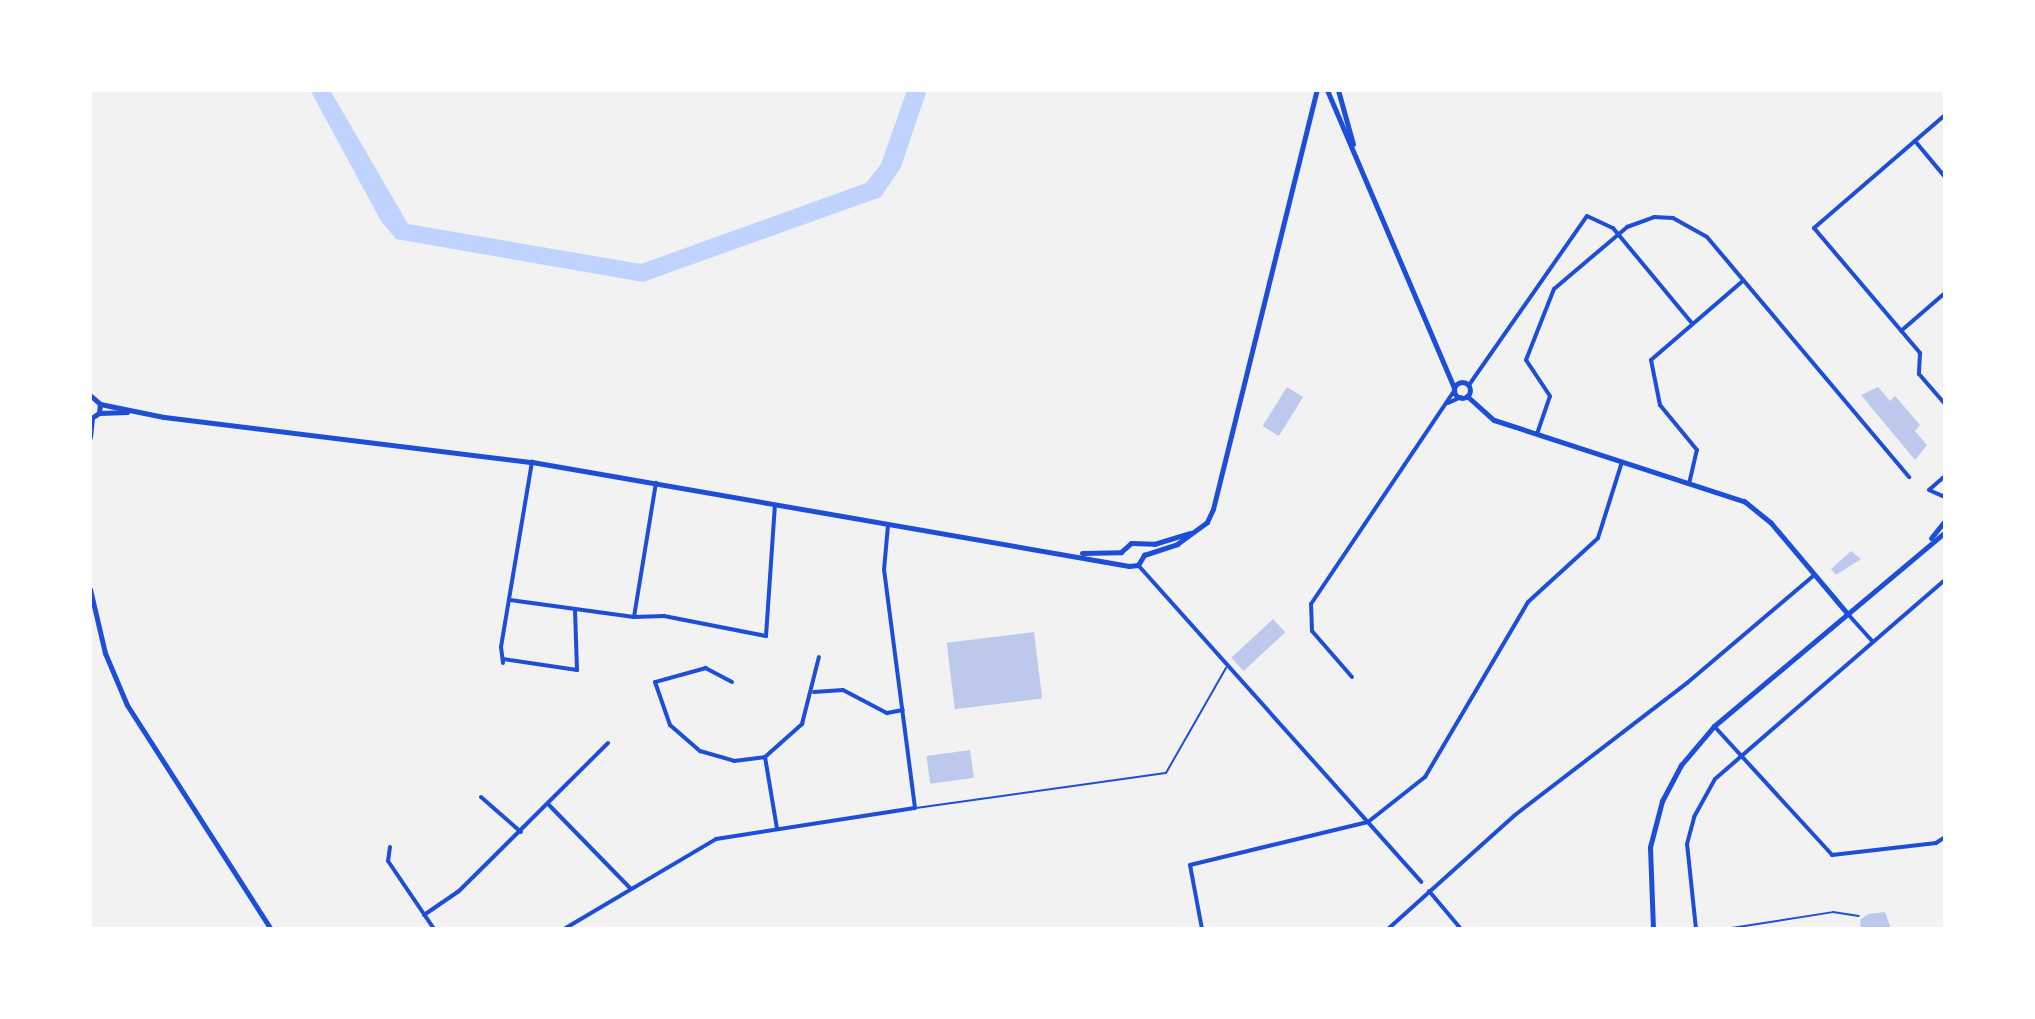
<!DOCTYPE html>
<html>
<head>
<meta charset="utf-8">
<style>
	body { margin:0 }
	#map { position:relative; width:2035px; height:1019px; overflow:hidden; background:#f2f2f2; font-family:Mulish,sans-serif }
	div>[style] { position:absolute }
	.water>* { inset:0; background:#bfd3fe }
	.building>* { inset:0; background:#bdc9ec; transform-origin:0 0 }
	.service>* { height:2px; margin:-1px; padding:0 1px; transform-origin:1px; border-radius:1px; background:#1d4ed8 }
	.minor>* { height:4px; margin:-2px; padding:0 2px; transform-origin:2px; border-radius:2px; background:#1d4ed8 }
	.tertiary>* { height:5px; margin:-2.5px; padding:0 2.5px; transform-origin:2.5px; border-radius:2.5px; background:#1d4ed8 }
	.tertiary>.ring { margin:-2.5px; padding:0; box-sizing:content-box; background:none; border:5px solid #1d4ed8; border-radius:50% }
	span { translate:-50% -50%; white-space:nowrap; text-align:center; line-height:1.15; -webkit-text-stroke:8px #fff; paint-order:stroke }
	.frame { position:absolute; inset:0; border:92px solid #fff; pointer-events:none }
</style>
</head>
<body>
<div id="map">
	<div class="water">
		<div style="clip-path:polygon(310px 90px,330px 90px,408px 224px,641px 264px,866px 183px,881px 164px,907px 90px,927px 90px,901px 167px,881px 197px,643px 282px,396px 239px,381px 221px)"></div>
	</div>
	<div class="building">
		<div style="left:1287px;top:387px;width:19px;height:46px;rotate:32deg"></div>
		<div style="clip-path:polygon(1878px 387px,1890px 401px,1895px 396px,1920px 425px,1915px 431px,1927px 445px,1915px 460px,1861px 395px)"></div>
		<div style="clip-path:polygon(1851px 551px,1861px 559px,1836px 575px,1831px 569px)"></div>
		<div style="left:1273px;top:619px;width:18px;height:57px;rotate:47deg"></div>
		<div style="left:1034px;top:632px;width:67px;height:88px;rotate:83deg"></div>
		<div style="left:970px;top:750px;width:28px;height:44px;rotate:82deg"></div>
		<div style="clip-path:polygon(1885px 912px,1891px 929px,1861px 929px,1860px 920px,1868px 914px)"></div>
	</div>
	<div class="service">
		<div style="left:90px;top:383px;width:11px;rotate:85deg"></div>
		<div style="left:916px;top:808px;width:252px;rotate:-8deg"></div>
		<div style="left:1166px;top:773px;width:121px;rotate:-60.3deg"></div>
		<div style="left:1725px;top:929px;width:109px;rotate:-8.9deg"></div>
		<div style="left:1833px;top:912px;width:26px;rotate:9deg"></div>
	</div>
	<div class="minor">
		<div style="left:1945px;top:115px;width:173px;rotate:139.2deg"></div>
		<div style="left:1814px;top:228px;width:164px;rotate:49.7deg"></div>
		<div style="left:1920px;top:353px;width:21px;rotate:93deg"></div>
		<div style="left:1919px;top:374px;width:40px;rotate:49deg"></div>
		<div style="left:1915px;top:141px;width:47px;rotate:50.2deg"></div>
		<div style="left:1901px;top:331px;width:58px;rotate:-40.8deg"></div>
		<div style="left:1469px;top:385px;width:206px;rotate:-55.1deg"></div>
		<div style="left:1587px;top:216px;width:29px;rotate:25deg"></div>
		<div style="left:1613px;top:228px;width:124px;rotate:50.3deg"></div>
		<div style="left:1448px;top:403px;width:14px;rotate:-25deg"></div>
		<div style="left:1537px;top:434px;width:40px;rotate:-71.1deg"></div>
		<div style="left:1550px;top:396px;width:43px;rotate:-123.7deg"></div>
		<div style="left:1526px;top:360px;width:76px;rotate:-68.5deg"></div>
		<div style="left:1554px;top:289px;width:96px;rotate:-40.3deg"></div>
		<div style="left:1627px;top:227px;width:29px;rotate:-20deg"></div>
		<div style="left:1654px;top:217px;width:19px;rotate:3deg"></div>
		<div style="left:1673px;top:218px;width:39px;rotate:29deg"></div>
		<div style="left:1707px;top:237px;width:314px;rotate:49.9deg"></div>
		<div style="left:1945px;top:476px;width:21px;rotate:139deg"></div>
		<div style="left:1929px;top:490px;width:17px;rotate:24deg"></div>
		<div style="left:1689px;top:484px;width:35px;rotate:-77deg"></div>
		<div style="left:1697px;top:450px;width:58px;rotate:-129.4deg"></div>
		<div style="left:1660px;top:405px;width:46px;rotate:-101.3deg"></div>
		<div style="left:1651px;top:360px;width:121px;rotate:-40.7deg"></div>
		<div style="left:1138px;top:565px;width:425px;rotate:48.2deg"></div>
		<div style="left:510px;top:600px;width:125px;rotate:7.8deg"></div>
		<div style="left:634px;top:617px;width:30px;rotate:-2deg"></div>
		<div style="left:664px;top:616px;width:104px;rotate:11.1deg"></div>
		<div style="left:766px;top:636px;width:131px;rotate:-86.1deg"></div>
		<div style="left:1846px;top:612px;width:38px;rotate:48deg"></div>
		<div style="left:634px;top:617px;width:136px;rotate:-80.7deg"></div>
		<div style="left:503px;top:659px;width:75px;rotate:8.5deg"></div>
		<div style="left:577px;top:670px;width:61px;rotate:-91.9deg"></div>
		<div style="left:503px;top:663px;width:16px;rotate:-97deg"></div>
		<div style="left:501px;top:647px;width:188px;rotate:-80.5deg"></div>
		<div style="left:1352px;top:677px;width:61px;rotate:-131deg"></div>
		<div style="left:1312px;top:631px;width:27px;rotate:-92deg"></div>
		<div style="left:1311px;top:604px;width:257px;rotate:-56.1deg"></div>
		<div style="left:732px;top:682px;width:30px;rotate:-152deg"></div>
		<div style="left:706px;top:668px;width:53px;rotate:164.6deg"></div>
		<div style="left:655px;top:682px;width:46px;rotate:70.8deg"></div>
		<div style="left:670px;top:725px;width:40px;rotate:41deg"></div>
		<div style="left:700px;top:751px;width:35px;rotate:16deg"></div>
		<div style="left:734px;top:761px;width:31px;rotate:-7deg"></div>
		<div style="left:765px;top:757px;width:50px;rotate:-41.7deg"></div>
		<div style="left:802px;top:724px;width:69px;rotate:-75.8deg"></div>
		<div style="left:814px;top:692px;width:29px;rotate:-4deg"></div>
		<div style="left:843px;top:690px;width:50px;rotate:27.6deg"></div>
		<div style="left:887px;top:713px;width:16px;rotate:-11deg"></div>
		<div style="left:1714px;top:726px;width:175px;rotate:47.5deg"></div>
		<div style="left:1832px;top:855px;width:105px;rotate:-6.6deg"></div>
		<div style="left:1936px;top:843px;width:11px;rotate:-34deg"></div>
		<div style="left:765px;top:757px;width:73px;rotate:80.5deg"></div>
		<div style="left:481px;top:797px;width:53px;rotate:41.2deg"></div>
		<div style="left:549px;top:805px;width:116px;rotate:45.7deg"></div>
		<div style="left:390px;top:847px;width:14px;rotate:98deg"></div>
		<div style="left:388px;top:861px;width:82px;rotate:55.9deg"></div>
		<div style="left:1429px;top:891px;width:50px;rotate:49.9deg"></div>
		<div style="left:424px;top:915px;width:42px;rotate:-34.4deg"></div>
		<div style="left:459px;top:891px;width:210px;rotate:-44.8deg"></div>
		<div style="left:564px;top:929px;width:177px;rotate:-30.6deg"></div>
		<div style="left:716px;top:839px;width:201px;rotate:-8.9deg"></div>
		<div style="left:915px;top:808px;width:240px;rotate:-97.4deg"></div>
		<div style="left:884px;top:570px;width:45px;rotate:-84.9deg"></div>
		<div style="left:1202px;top:929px;width:65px;rotate:-100.6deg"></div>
		<div style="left:1190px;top:865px;width:183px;rotate:-13.6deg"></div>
		<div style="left:1368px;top:822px;width:73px;rotate:-38.3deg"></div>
		<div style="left:1425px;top:777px;width:203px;rotate:-59.5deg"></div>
		<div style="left:1528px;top:602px;width:95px;rotate:-42.4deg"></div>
		<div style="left:1598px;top:538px;width:80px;rotate:-72.5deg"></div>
		<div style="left:1388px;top:929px;width:171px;rotate:-41.9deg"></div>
		<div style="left:1515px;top:815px;width:217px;rotate:-37.5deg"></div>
		<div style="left:1687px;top:683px;width:165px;rotate:-40.3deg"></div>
		<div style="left:1696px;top:929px;width:85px;rotate:-96deg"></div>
		<div style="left:1687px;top:844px;width:28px;rotate:-75deg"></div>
		<div style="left:1694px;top:817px;width:43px;rotate:-61.1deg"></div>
		<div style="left:1715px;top:779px;width:304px;rotate:-40.9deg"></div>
	</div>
	<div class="tertiary">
		<div style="left:1327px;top:90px;width:324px;rotate:66.9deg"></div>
		<div style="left:1338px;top:90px;width:56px;rotate:74.5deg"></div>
		<div class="ring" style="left:1454px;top:382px;width:11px;height:11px"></div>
		<div style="left:90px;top:395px;width:13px;rotate:42deg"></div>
		<div style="left:1467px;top:396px;width:36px;rotate:42deg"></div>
		<div style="left:1494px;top:420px;width:263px;rotate:18deg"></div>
		<div style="left:1744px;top:501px;width:35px;rotate:39deg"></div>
		<div style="left:1771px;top:523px;width:116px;rotate:49.9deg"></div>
		<div style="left:100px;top:404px;width:65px;rotate:11.5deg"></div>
		<div style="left:164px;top:417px;width:371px;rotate:7deg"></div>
		<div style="left:532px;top:462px;width:606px;rotate:9.88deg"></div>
		<div style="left:1129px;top:566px;width:9px;rotate:-6deg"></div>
		<div style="left:1138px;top:565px;width:12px;rotate:-59deg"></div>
		<div style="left:99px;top:413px;width:28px;rotate:-2deg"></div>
		<div style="left:90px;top:419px;width:11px;rotate:-34deg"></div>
		<div style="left:99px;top:413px;width:9px;rotate:-84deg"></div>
		<div style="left:90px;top:437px;width:18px;rotate:-84deg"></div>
		<div style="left:1931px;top:538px;width:22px;rotate:-51deg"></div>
		<div style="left:1121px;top:552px;width:13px;rotate:-42deg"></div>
		<div style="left:1131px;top:543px;width:23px;rotate:2deg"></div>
		<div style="left:1154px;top:544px;width:38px;rotate:-17deg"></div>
		<div style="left:1082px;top:553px;width:39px;rotate:-1deg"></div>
		<div style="left:1144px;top:555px;width:35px;rotate:-18deg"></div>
		<div style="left:1177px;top:544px;width:37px;rotate:-36deg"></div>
		<div style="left:1207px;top:522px;width:14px;rotate:-65deg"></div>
		<div style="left:1213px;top:509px;width:432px;rotate:-76.1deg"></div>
		<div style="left:90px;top:589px;width:66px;rotate:76.8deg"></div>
		<div style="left:105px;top:653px;width:56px;rotate:67.1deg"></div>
		<div style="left:127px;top:705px;width:266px;rotate:57.3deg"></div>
		<div style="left:1653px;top:929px;width:82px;rotate:-92.1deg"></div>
		<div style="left:1650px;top:847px;width:48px;rotate:-75.4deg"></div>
		<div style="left:1662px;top:801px;width:41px;rotate:-62.2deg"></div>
		<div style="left:1681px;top:765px;width:51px;rotate:-49.8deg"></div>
		<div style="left:1714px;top:726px;width:302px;rotate:-40deg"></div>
	</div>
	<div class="frame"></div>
</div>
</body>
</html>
